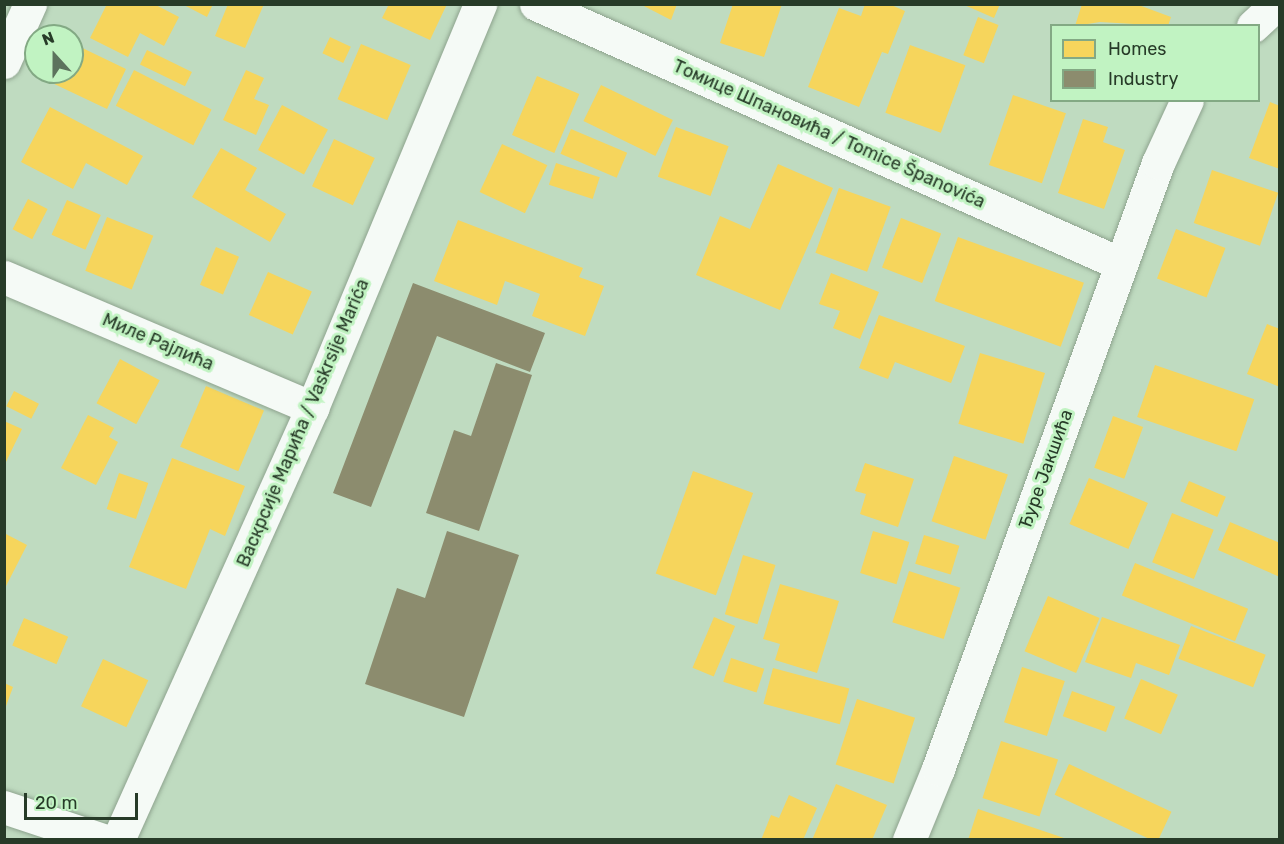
<!DOCTYPE html>
<html>
<head>
<meta charset="utf-8">
<style>
	body { margin:0 }
	#map { position:relative; width:1284px; height:844px; overflow:hidden; background:#bfdbc0; font-family:Rubik,sans-serif }
	div>[style] { position:absolute }
	.homes>* { inset:0; background:#f6d55c; transform-origin:0 0 }
	.industry>* { inset:0; background:#8c8c6e }
	.roads { filter:drop-shadow(0 0 2px #8ea38e) drop-shadow(0 0 2px #8ea38e) }
	.minor>* { height:33px; margin:-16.5px; padding:0 16.5px; transform-origin:16.5px; border-radius:16.5px; background:#f5faf6 }
	span { translate:-50% -50%; white-space:nowrap; text-align:center; line-height:1.15; -webkit-text-stroke:6px #c1f3c2; paint-order:stroke }
	.street-label { font-size:18px; color:#273b28 }
	.frame { position:absolute; inset:0; border:6px solid #273b28; pointer-events:none }
	.legend { position:absolute; left:1050px; top:24px; width:210px; height:78px; box-sizing:border-box; background:#c1f3c2; border:2px solid #83a984; margin:0; padding:8px 10px; list-style:none; font-size:18px; color:#273b28 }
	.legend li { display:flex; align-items:center; gap:12px; height:30px }
	.legend b { width:30px; border:2px solid #83a984 }
	.north { position:absolute; left:24px; top:24px; width:60px; height:60px; box-sizing:border-box; background:#c1f3c2; border:2px solid #83a984; border-radius:50%; rotate:339deg; font-size:16px; font-weight:700; line-height:24px; text-align:center; color:#273b28 }
	.north::after { content:''; display:block; margin:auto; width:21px; height:27px; background:#5c735d; clip-path:polygon(50% 0,100% 100%,50% 72%,0 100%) }
	.scale { position:absolute; left:24px; top:793px; width:114px; height:27px; box-sizing:border-box; border:3px solid #273b28; border-top:0; padding-left:8px; font-size:18px; line-height:21px; white-space:nowrap; color:#273b28; -webkit-text-stroke:4px #c1f3c2; paint-order:stroke }
</style>
</head>
<body>
<div id="map">
	<div class="homes">
		<div style="clip-path:polygon(107px 4px,154px 4px,179px 17px,164px 46px,140px 33px,128px 57px,90px 38px)"></div>
		<div style="clip-path:polygon(182px 4px,213px 4px,207px 17px)"></div>
		<div style="clip-path:polygon(228px 4px,264px 4px,245px 48px,215px 36px)"></div>
		<div style="clip-path:polygon(389px 4px,447px 4px,430px 40px,382px 18px)"></div>
		<div style="clip-path:polygon(640px 4px,677px 4px,671px 20px)"></div>
		<div style="clip-path:polygon(733px 4px,782px 4px,764px 57px,720px 43px)"></div>
		<div style="clip-path:polygon(865px 4px,889px 4px,905px 11px,888px 54px,882px 52px,859px 107px,808px 87px,839px 8px,861px 16px)"></div>
		<div style="clip-path:polygon(962px 4px,1000px 4px,994px 18px)"></div>
		<div style="clip-path:polygon(1082px 4px,1136px 4px,1171px 17px,1168px 26px,1100px 22px,1075px 26px)"></div>
		<div style="left:978px;top:17px;width:22px;height:41px;rotate:21deg"></div>
		<div style="left:330px;top:37px;width:23px;height:18px;rotate:25deg"></div>
		<div style="clip-path:polygon(72px 43px,126px 69px,107px 109px,48px 81px,52px 72px,72px 72px)"></div>
		<div style="left:361px;top:44px;width:54px;height:60px;rotate:23deg"></div>
		<div style="left:910px;top:45px;width:59px;height:72px;rotate:20deg"></div>
		<div style="left:147px;top:50px;width:50px;height:16px;rotate:26deg"></div>
		<div style="left:134px;top:70px;width:87px;height:40px;rotate:27deg"></div>
		<div style="clip-path:polygon(246px 70px,264px 78px,254px 99px,269px 105px,256px 135px,223px 120px)"></div>
		<div style="left:537px;top:76px;width:46px;height:64px;rotate:23deg"></div>
		<div style="left:601px;top:85px;width:80px;height:40px;rotate:26deg"></div>
		<div style="left:1013px;top:95px;width:56px;height:74px;rotate:19deg"></div>
		<div style="clip-path:polygon(1270px 102px,1280px 106px,1280px 169px,1249px 158px)"></div>
		<div style="left:282px;top:105px;width:52px;height:51px;rotate:28deg"></div>
		<div style="clip-path:polygon(50px 107px,143px 156px,127px 185px,86px 163px,73px 189px,21px 162px)"></div>
		<div style="clip-path:polygon(1083px 119px,1108px 127px,1103px 142px,1125px 150px,1104px 209px,1058px 193px)"></div>
		<div style="left:676px;top:127px;width:56px;height:53px;rotate:20deg"></div>
		<div style="left:571px;top:129px;width:61px;height:27px;rotate:23deg"></div>
		<div style="left:334px;top:139px;width:45px;height:52px;rotate:25deg"></div>
		<div style="left:502px;top:144px;width:50px;height:53px;rotate:25deg"></div>
		<div style="clip-path:polygon(221px 148px,257px 168px,245px 190px,286px 214px,270px 242px,192px 197px)"></div>
		<div style="left:556px;top:163px;width:46px;height:23px;rotate:18deg"></div>
		<div style="clip-path:polygon(778px 164px,833px 188px,780px 310px,696px 275px,720px 216px,750px 229px)"></div>
		<div style="left:1212px;top:170px;width:70px;height:56px;rotate:19deg"></div>
		<div style="left:839px;top:188px;width:55px;height:69px;rotate:20deg"></div>
		<div style="left:28px;top:199px;width:22px;height:34px;rotate:27deg"></div>
		<div style="left:67px;top:200px;width:37px;height:38px;rotate:24deg"></div>
		<div style="left:107px;top:217px;width:50px;height:58px;rotate:22deg"></div>
		<div style="left:901px;top:218px;width:43px;height:53px;rotate:21deg"></div>
		<div style="clip-path:polygon(458px 220px,583px 268px,579px 277px,604px 286px,585px 336px,532px 316px,540px 294px,505px 281px,497px 305px,434px 281px)"></div>
		<div style="left:1176px;top:229px;width:53px;height:53px;rotate:21deg"></div>
		<div style="left:958px;top:237px;width:134px;height:68px;rotate:20deg"></div>
		<div style="left:216px;top:247px;width:25px;height:41px;rotate:23deg"></div>
		<div style="left:268px;top:272px;width:48px;height:47px;rotate:24deg"></div>
		<div style="clip-path:polygon(831px 273px,879px 292px,860px 339px,833px 328px,840px 311px,819px 304px)"></div>
		<div style="clip-path:polygon(879px 315px,965px 346px,951px 383px,895px 362px,888px 379px,859px 368px)"></div>
		<div style="clip-path:polygon(1267px 324px,1280px 329px,1280px 387px,1247px 374px)"></div>
		<div style="left:980px;top:353px;width:68px;height:74px;rotate:17deg"></div>
		<div style="left:120px;top:359px;width:45px;height:50px;rotate:28deg"></div>
		<div style="left:1155px;top:365px;width:105px;height:55px;rotate:19deg"></div>
		<div style="left:206px;top:386px;width:63px;height:66px;rotate:23deg"></div>
		<div style="left:14px;top:391px;width:28px;height:17px;rotate:27deg"></div>
		<div style="clip-path:polygon(88px 415px,114px 428px,109px 437px,118px 442px,96px 485px,61px 468px)"></div>
		<div style="left:1113px;top:416px;width:32px;height:55px;rotate:20deg"></div>
		<div style="clip-path:polygon(4px 421px,22px 429px,4px 466px)"></div>
		<div style="left:954px;top:456px;width:57px;height:69px;rotate:19deg"></div>
		<div style="clip-path:polygon(172px 458px,245px 486px,225px 536px,210px 529px,186px 589px,129px 567px)"></div>
		<div style="clip-path:polygon(865px 463px,914px 479px,898px 527px,860px 514px,866px 494px,855px 491px)"></div>
		<div style="left:693px;top:471px;width:64px;height:109px;rotate:20deg"></div>
		<div style="left:119px;top:473px;width:31px;height:38px;rotate:19deg"></div>
		<div style="left:1089px;top:478px;width:64px;height:50px;rotate:23deg"></div>
		<div style="left:1189px;top:481px;width:40px;height:22px;rotate:23deg"></div>
		<div style="left:1172px;top:513px;width:45px;height:53px;rotate:22deg"></div>
		<div style="clip-path:polygon(1230px 522px,1280px 543px,1280px 577px,1218px 550px)"></div>
		<div style="left:873px;top:531px;width:38px;height:44px;rotate:17deg"></div>
		<div style="clip-path:polygon(4px 533px,27px 545px,4px 590px)"></div>
		<div style="left:924px;top:535px;width:37px;height:30px;rotate:17deg"></div>
		<div style="left:743px;top:555px;width:34px;height:62px;rotate:17deg"></div>
		<div style="left:1135px;top:563px;width:122px;height:35px;rotate:22deg"></div>
		<div style="left:909px;top:571px;width:54px;height:54px;rotate:18deg"></div>
		<div style="clip-path:polygon(780px 584px,839px 601px,817px 673px,775px 660px,780px 644px,763px 639px)"></div>
		<div style="left:1048px;top:596px;width:56px;height:60px;rotate:23deg"></div>
		<div style="left:714px;top:617px;width:23px;height:55px;rotate:23deg"></div>
		<div style="clip-path:polygon(1102px 617px,1180px 645px,1169px 675px,1136px 663px,1131px 678px,1085px 662px)"></div>
		<div style="left:24px;top:618px;width:48px;height:30px;rotate:23deg"></div>
		<div style="left:1191px;top:626px;width:80px;height:35px;rotate:21deg"></div>
		<div style="left:731px;top:658px;width:35px;height:25px;rotate:18deg"></div>
		<div style="left:103px;top:659px;width:50px;height:52px;rotate:25deg"></div>
		<div style="left:1022px;top:667px;width:45px;height:58px;rotate:18deg"></div>
		<div style="left:773px;top:668px;width:79px;height:37px;rotate:15deg"></div>
		<div style="left:1141px;top:679px;width:40px;height:43px;rotate:23deg"></div>
		<div style="clip-path:polygon(4px 683px,13px 687px,5px 709px,4px 709px)"></div>
		<div style="left:1072px;top:691px;width:46px;height:27px;rotate:20deg"></div>
		<div style="left:857px;top:699px;width:61px;height:69px;rotate:18deg"></div>
		<div style="left:1001px;top:741px;width:60px;height:60px;rotate:18deg"></div>
		<div style="left:1069px;top:764px;width:113px;height:34px;rotate:25deg"></div>
		<div style="clip-path:polygon(836px 784px,887px 805px,872px 840px,812px 840px)"></div>
		<div style="clip-path:polygon(789px 795px,817px 808px,803px 840px,761px 840px,771px 815px,779px 818px)"></div>
		<div style="clip-path:polygon(978px 809px,1067px 839px,1067px 840px,968px 840px)"></div>
	</div>
	<div class="industry">
		<div style="clip-path:polygon(413px 283px,545px 333px,530px 372px,437px 336px,371px 507px,333px 493px)"></div>
		<div style="clip-path:polygon(496px 363px,532px 375px,479px 531px,426px 513px,454px 430px,471px 436px)"></div>
		<div style="clip-path:polygon(447px 531px,519px 555px,464px 717px,365px 684px,397px 588px,425px 598px)"></div>
	</div>
	<div class="roads">
		<div class="minor">
			<div style="left:536px;top:4px;width:640px;rotate:23.96deg"></div>
			<div style="left:1253px;top:26px;width:33px;rotate:-43deg"></div>
			<div style="left:4px;top:62px;width:64px;rotate:-65.9deg"></div>
			<div style="left:4px;top:277px;width:335px;rotate:23deg"></div>
			<div style="left:4px;top:807px;width:104px;rotate:18.4deg"></div>
			<div style="left:118px;top:840px;width:474px;rotate:-65.8deg"></div>
			<div style="left:312px;top:408px;width:438px;rotate:-67.4deg"></div>
			<div style="left:909px;top:840px;width:77px;rotate:-67.8deg"></div>
			<div style="left:938px;top:769px;width:645px;rotate:-70.05deg"></div>
			<div style="left:1158px;top:163px;width:69px;rotate:-65.3deg"></div>
		</div>
	</div>
	<div class="street-label">
		<span style="left:829px;top:134px;rotate:24deg">Томице Шпановића / Tomice Španovića</span>
		<span style="left:158px;top:342px;rotate:23deg">Миле Рајлића</span>
		<span style="left:303px;top:423px;rotate:-67deg">Васкрсије Марића / Vaskrsije Marića</span>
		<span style="left:1046px;top:469px;rotate:-70deg">Ђуре Јакшића</span>
	</div>
	<div class="frame"></div>
	<ul class="legend">
	<li><b style="height:16px;background:#f6d55c"></b>Homes</li>
	<li><b style="height:16px;background:#8c8c6e"></b>Industry</li>
	</ul>
	<div class="north">N</div>
	<div class="scale">20 m</div>
</div>
</body>
</html>
